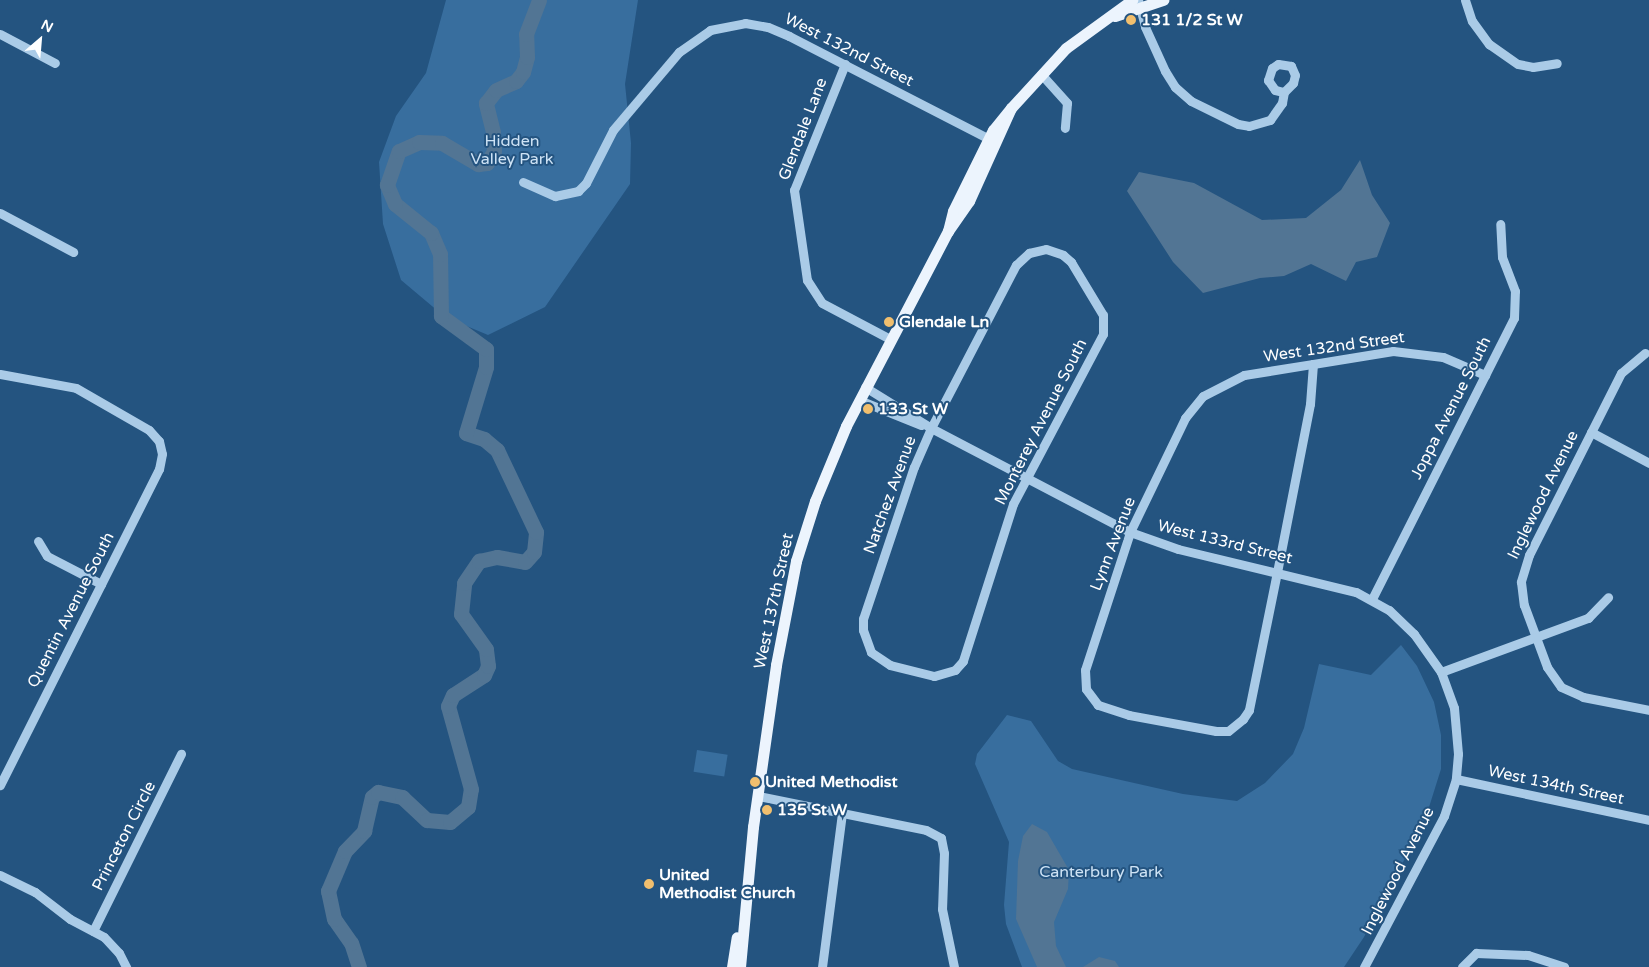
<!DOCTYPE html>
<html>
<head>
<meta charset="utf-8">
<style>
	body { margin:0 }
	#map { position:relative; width:1649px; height:967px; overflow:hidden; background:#245480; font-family:"Varela Round",sans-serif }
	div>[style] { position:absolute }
	.green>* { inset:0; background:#386e9e; transform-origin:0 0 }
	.water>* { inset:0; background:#527594 }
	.river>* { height:15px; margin:-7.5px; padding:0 7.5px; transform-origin:7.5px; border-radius:7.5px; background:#527594 }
	.minor>* { height:9px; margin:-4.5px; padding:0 4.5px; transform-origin:4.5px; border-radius:4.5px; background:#aacbe7 }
	.major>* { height:11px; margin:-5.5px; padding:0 5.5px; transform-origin:5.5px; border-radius:5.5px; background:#ecf4fd }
	.dots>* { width:14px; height:14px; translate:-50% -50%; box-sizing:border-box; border:2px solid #245480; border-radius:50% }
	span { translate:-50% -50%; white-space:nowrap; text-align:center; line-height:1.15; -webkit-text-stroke:4px #245480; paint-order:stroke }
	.poi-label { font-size:16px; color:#fff; font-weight:700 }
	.left { translate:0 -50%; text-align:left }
	.street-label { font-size:16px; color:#fff }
	.park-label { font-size:16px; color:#cee3f5 }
	.north { position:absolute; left:15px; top:15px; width:50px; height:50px; -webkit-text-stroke:4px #245480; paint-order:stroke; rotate:27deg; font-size:14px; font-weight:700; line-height:20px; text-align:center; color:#fff }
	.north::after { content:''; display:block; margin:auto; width:18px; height:22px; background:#fff; clip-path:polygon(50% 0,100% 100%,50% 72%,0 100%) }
</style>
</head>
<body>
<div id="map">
	<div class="green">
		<div style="clip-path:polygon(446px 0,638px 0,625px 84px,631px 143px,630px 184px,545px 307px,488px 335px,445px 317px,401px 280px,383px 224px,379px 162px,396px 116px,426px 73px)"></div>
		<div style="clip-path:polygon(1401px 645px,1417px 666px,1434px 702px,1441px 735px,1441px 769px,1425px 820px,1364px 937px,1344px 967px,1022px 967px,1006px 924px,1004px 905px,1009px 842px,975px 764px,977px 754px,1007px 715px,1031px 721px,1058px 761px,1072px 769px,1183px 794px,1237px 801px,1265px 783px,1293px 754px,1304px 728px,1319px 664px,1371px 675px)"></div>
		<div style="left:697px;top:750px;width:31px;height:22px;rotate:9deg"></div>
	</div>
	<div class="water">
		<div style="clip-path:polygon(1360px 160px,1372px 195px,1390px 223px,1377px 257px,1356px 262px,1346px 281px,1311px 264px,1284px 276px,1260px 278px,1203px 293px,1173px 262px,1127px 191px,1139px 172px,1194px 183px,1262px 220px,1306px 218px,1341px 190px)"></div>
		<div style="clip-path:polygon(1032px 824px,1047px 832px,1069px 870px,1068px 889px,1054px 922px,1056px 946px,1066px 967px,1037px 967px,1016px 919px,1018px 861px,1023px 836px)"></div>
		<div style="clip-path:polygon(1099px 957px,1115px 961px,1119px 967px,1083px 967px)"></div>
	</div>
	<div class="river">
		<div style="left:359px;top:967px;width:25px;rotate:-108deg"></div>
		<div style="left:351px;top:943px;width:29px;rotate:-125deg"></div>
		<div style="left:334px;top:919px;width:29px;rotate:-102deg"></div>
		<div style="left:328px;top:891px;width:43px;rotate:-67deg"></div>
		<div style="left:345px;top:851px;width:28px;rotate:-46deg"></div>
		<div style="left:364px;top:831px;width:35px;rotate:-77deg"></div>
		<div style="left:372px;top:797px;width:8px;rotate:-40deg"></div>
		<div style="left:378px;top:792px;width:25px;rotate:12deg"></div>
		<div style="left:402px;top:797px;width:34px;rotate:43deg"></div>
		<div style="left:427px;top:820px;width:23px;rotate:5deg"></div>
		<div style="left:450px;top:822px;width:23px;rotate:-40deg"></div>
		<div style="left:468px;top:807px;width:18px;rotate:-81deg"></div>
		<div style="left:471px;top:789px;width:86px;rotate:-105.5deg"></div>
		<div style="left:448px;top:706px;width:12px;rotate:-66deg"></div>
		<div style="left:453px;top:695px;width:37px;rotate:-33deg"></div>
		<div style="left:484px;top:675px;width:10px;rotate:-66deg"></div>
		<div style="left:488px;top:666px;width:17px;rotate:-97deg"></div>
		<div style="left:486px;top:649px;width:43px;rotate:-125.5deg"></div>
		<div style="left:461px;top:614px;width:31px;rotate:-84deg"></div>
		<div style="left:464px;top:583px;width:27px;rotate:-56deg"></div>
		<div style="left:479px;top:561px;width:18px;rotate:-13deg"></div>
		<div style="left:497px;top:557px;width:28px;rotate:10deg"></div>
		<div style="left:525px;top:562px;width:13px;rotate:-48deg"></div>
		<div style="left:534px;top:552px;width:20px;rotate:-84deg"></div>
		<div style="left:536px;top:532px;width:91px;rotate:-115.4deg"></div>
		<div style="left:497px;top:450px;width:17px;rotate:-140deg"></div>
		<div style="left:484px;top:439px;width:19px;rotate:-162deg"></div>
		<div style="left:466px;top:433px;width:69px;rotate:-73.1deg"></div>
		<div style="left:486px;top:367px;width:18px;rotate:-90deg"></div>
		<div style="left:486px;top:349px;width:56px;rotate:-143.7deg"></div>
		<div style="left:441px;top:316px;width:62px;rotate:-90.9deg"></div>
		<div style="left:440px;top:254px;width:23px;rotate:-113deg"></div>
		<div style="left:431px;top:233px;width:46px;rotate:-141.1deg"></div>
		<div style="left:395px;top:204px;width:21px;rotate:-113deg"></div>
		<div style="left:387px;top:185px;width:36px;rotate:-71deg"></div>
		<div style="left:399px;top:151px;width:22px;rotate:-24deg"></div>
		<div style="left:419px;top:142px;width:23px;rotate:2deg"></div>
		<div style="left:442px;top:143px;width:42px;rotate:30.3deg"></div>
		<div style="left:478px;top:164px;width:9px;rotate:-6deg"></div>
		<div style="left:487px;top:163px;width:14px;rotate:-60deg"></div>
		<div style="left:494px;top:151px;width:19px;rotate:-93deg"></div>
		<div style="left:493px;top:132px;width:30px;rotate:-104deg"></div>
		<div style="left:486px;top:103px;width:16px;rotate:-52deg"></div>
		<div style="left:496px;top:90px;width:22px;rotate:-24deg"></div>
		<div style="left:516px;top:81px;width:11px;rotate:-52deg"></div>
		<div style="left:523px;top:72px;width:16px;rotate:-75deg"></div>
		<div style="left:527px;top:57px;width:23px;rotate:-92deg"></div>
		<div style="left:526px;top:34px;width:36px;rotate:-69deg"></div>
	</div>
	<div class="minor">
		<div style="left:1138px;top:0;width:28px;rotate:75deg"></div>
		<div style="left:1145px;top:27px;width:48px;rotate:65.6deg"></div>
		<div style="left:1165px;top:71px;width:19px;rotate:58deg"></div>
		<div style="left:1175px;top:87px;width:21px;rotate:41deg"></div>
		<div style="left:1191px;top:101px;width:52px;rotate:26.1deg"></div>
		<div style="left:1238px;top:124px;width:11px;rotate:10deg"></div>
		<div style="left:1249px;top:126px;width:22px;rotate:-16deg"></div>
		<div style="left:1270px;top:120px;width:21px;rotate:-55deg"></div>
		<div style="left:1282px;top:103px;width:11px;rotate:-80deg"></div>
		<div style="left:1284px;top:92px;width:13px;rotate:-45deg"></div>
		<div style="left:1293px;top:83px;width:8px;rotate:-76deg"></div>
		<div style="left:1295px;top:75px;width:10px;rotate:-114deg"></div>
		<div style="left:1291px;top:66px;width:13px;rotate:-171deg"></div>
		<div style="left:1278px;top:64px;width:7px;rotate:146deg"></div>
		<div style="left:1272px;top:68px;width:13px;rotate:108deg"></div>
		<div style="left:1268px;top:80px;width:12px;rotate:55deg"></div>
		<div style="left:1275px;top:90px;width:9px;rotate:13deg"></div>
		<div style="left:1465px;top:0;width:22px;rotate:72deg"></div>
		<div style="left:1472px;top:21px;width:29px;rotate:54deg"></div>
		<div style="left:1489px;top:44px;width:35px;rotate:35deg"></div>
		<div style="left:1518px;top:64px;width:15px;rotate:11deg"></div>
		<div style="left:1533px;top:67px;width:24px;rotate:-9deg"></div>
		<div style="left:0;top:34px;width:62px;rotate:27.8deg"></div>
		<div style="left:845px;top:64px;width:136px;rotate:112deg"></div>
		<div style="left:794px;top:190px;width:91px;rotate:81.8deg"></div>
		<div style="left:807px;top:280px;width:27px;rotate:57deg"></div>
		<div style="left:822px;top:303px;width:77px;rotate:27.9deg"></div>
		<div style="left:1041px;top:74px;width:39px;rotate:48deg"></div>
		<div style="left:1067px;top:103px;width:25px;rotate:95deg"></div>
		<div style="left:523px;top:182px;width:35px;rotate:24deg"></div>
		<div style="left:555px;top:196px;width:24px;rotate:-12deg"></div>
		<div style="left:578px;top:191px;width:11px;rotate:-45deg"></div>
		<div style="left:586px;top:183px;width:59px;rotate:-63deg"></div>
		<div style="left:613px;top:130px;width:102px;rotate:-49.8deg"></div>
		<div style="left:679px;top:52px;width:38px;rotate:-35deg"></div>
		<div style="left:710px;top:30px;width:36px;rotate:-11deg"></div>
		<div style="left:745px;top:23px;width:23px;rotate:10deg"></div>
		<div style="left:768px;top:27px;width:23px;rotate:23deg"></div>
		<div style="left:789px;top:36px;width:229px;rotate:27.2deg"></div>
		<div style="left:0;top:213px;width:83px;rotate:28.1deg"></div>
		<div style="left:1046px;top:249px;width:18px;rotate:19deg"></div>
		<div style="left:1063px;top:255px;width:11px;rotate:41deg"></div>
		<div style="left:1071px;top:262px;width:62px;rotate:58.9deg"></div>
		<div style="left:1103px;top:315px;width:19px;rotate:90deg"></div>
		<div style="left:1103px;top:334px;width:192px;rotate:117.9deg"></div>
		<div style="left:1013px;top:504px;width:165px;rotate:107.7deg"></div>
		<div style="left:963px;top:661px;width:12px;rotate:132deg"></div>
		<div style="left:955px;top:670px;width:22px;rotate:164deg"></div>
		<div style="left:934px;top:676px;width:45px;rotate:-166deg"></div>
		<div style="left:890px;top:665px;width:23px;rotate:-146deg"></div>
		<div style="left:871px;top:652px;width:23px;rotate:-110deg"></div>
		<div style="left:863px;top:630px;width:11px;rotate:-90deg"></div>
		<div style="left:863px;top:619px;width:160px;rotate:-71.5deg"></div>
		<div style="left:914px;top:467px;width:43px;rotate:-66.4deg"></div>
		<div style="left:931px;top:428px;width:184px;rotate:-62.5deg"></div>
		<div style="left:1016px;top:265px;width:18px;rotate:-43deg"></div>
		<div style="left:1029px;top:253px;width:17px;rotate:-13deg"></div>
		<div style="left:1645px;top:353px;width:31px;rotate:140deg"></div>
		<div style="left:1621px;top:373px;width:204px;rotate:116.8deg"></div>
		<div style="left:1529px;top:555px;width:28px;rotate:107deg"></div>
		<div style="left:1521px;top:582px;width:23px;rotate:83deg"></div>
		<div style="left:1524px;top:605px;width:66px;rotate:69.6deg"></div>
		<div style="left:1547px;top:667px;width:24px;rotate:55deg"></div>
		<div style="left:1561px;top:687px;width:24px;rotate:24deg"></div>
		<div style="left:1583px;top:697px;width:67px;rotate:11.1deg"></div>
		<div style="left:1313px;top:364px;width:40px;rotate:94.3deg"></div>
		<div style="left:1310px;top:404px;width:171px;rotate:101.1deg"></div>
		<div style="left:1277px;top:572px;width:141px;rotate:101.5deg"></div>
		<div style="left:1249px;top:710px;width:11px;rotate:124deg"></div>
		<div style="left:1243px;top:719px;width:19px;rotate:141deg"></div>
		<div style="left:1228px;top:731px;width:12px;rotate:180deg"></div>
		<div style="left:1216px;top:731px;width:88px;rotate:-169.6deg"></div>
		<div style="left:1129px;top:715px;width:33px;rotate:-162deg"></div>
		<div style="left:1098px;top:705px;width:20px;rotate:-127deg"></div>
		<div style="left:1086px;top:689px;width:19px;rotate:-93deg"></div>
		<div style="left:1085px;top:670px;width:145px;rotate:-71.9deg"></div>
		<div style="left:1130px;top:532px;width:127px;rotate:-64.2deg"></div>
		<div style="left:1185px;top:418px;width:28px;rotate:-51deg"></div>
		<div style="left:1203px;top:396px;width:46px;rotate:-27.1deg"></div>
		<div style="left:1244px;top:375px;width:70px;rotate:-9.1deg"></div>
		<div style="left:1313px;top:364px;width:81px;rotate:-9.2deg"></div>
		<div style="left:1393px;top:351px;width:50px;rotate:6.8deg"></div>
		<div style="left:1443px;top:357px;width:46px;rotate:23.2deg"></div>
		<div style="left:0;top:374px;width:77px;rotate:10.4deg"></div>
		<div style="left:76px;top:388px;width:84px;rotate:29.9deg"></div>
		<div style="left:149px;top:430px;width:15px;rotate:48deg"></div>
		<div style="left:159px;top:441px;width:13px;rotate:77deg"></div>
		<div style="left:162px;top:454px;width:15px;rotate:101deg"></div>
		<div style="left:159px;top:469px;width:354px;rotate:116.7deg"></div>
		<div style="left:865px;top:387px;width:78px;rotate:31.8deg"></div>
		<div style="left:931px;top:428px;width:225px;rotate:27.6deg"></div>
		<div style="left:1130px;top:532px;width:51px;rotate:19.5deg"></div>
		<div style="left:1178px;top:549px;width:183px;rotate:13.6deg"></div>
		<div style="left:1356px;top:592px;width:38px;rotate:29deg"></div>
		<div style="left:1389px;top:610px;width:35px;rotate:44deg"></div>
		<div style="left:1414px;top:634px;width:47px;rotate:54.6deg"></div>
		<div style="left:1441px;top:672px;width:38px;rotate:70deg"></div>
		<div style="left:1454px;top:708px;width:46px;rotate:85deg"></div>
		<div style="left:1458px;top:754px;width:25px;rotate:95deg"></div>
		<div style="left:1456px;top:779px;width:39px;rotate:108deg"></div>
		<div style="left:1444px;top:816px;width:171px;rotate:117.9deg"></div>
		<div style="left:859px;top:400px;width:67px;rotate:22deg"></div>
		<div style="left:1591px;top:432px;width:66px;rotate:28.1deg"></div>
		<div style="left:38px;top:541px;width:17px;rotate:59deg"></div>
		<div style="left:47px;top:556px;width:61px;rotate:27.4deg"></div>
		<div style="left:1372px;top:599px;width:315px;rotate:-63.2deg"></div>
		<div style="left:1514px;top:318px;width:27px;rotate:-88deg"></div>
		<div style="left:1515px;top:291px;width:36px;rotate:-111deg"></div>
		<div style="left:1502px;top:257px;width:33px;rotate:-93deg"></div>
		<div style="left:1441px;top:672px;width:157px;rotate:-20.2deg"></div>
		<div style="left:1588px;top:618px;width:29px;rotate:-46deg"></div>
		<div style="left:1456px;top:779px;width:197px;rotate:12deg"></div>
		<div style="left:758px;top:796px;width:171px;rotate:11.4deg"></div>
		<div style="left:926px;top:830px;width:17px;rotate:28deg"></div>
		<div style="left:941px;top:838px;width:15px;rotate:79deg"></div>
		<div style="left:944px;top:853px;width:56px;rotate:92deg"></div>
		<div style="left:942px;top:909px;width:59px;rotate:78.3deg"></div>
		<div style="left:0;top:875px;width:39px;rotate:26deg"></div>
		<div style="left:35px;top:892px;width:44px;rotate:37.6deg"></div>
		<div style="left:70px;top:919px;width:38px;rotate:28deg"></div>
		<div style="left:104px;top:937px;width:22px;rotate:47deg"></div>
		<div style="left:119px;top:953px;width:16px;rotate:63deg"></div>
		<div style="left:93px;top:931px;width:198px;rotate:-63.6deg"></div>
		<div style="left:822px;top:967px;width:154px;rotate:-82.6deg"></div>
		<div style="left:1462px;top:967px;width:20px;rotate:-45deg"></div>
		<div style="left:1476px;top:953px;width:52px;rotate:2.2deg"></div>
		<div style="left:1528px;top:955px;width:38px;rotate:18deg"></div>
	</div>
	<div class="major">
		<div style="left:1115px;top:16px;width:51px;rotate:-18.4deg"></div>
		<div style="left:1011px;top:108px;width:81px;rotate:-47.5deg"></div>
		<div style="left:1066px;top:48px;width:82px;rotate:-36deg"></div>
		<div style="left:732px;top:967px;width:30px;rotate:-81deg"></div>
		<div style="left:740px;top:967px;width:141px;rotate:-84.7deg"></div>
		<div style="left:753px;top:827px;width:164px;rotate:-81.9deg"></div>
		<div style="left:776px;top:665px;width:106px;rotate:-79.1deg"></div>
		<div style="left:796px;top:561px;width:63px;rotate:-72.4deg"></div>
		<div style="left:815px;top:501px;width:81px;rotate:-67.5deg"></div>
		<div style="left:846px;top:426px;width:220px;rotate:-62.4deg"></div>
		<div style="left:948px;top:231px;width:37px;rotate:-55deg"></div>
		<div style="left:969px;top:201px;width:102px;rotate:-65.7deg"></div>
		<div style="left:1011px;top:108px;width:28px;rotate:129deg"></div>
		<div style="left:993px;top:130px;width:90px;rotate:116.3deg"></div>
		<div style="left:953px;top:211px;width:21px;rotate:104deg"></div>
	</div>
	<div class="dots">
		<div style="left:1131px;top:20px;background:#f1bf6e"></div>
		<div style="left:889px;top:322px;background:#f1bf6e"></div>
		<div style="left:868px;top:409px;background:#f1bf6e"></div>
		<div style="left:755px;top:782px;background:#f1bf6e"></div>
		<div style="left:767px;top:810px;background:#f1bf6e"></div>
		<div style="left:649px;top:884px;background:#f1bf6e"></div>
	</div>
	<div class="poi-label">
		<span class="left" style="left:1141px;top:20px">131 1/2 St W</span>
		<span class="left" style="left:899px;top:322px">Glendale Ln</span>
		<span class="left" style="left:878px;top:409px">133 St W</span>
		<span class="left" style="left:765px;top:782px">United Methodist</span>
		<span class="left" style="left:777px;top:810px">135 St W</span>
		<span class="left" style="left:659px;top:884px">United<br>Methodist Church</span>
	</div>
	<div class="street-label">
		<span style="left:849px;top:50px;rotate:27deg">West 132nd Street</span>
		<span style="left:803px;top:129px;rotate:-69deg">Glendale Lane</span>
		<span style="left:1334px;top:347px;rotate:-8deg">West 132nd Street</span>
		<span style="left:1451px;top:408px;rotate:-63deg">Joppa Avenue South</span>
		<span style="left:1041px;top:422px;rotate:-63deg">Monterey Avenue South</span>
		<span style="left:890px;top:495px;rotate:-70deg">Natchez Avenue</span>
		<span style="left:1543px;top:495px;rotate:-64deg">Inglewood Avenue</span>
		<span style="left:1225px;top:542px;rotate:14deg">West 133rd Street</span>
		<span style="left:1113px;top:544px;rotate:-69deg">Lynn Avenue</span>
		<span style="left:774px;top:601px;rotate:-78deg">West 137th Street</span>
		<span style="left:71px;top:610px;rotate:-63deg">Quentin Avenue South</span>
		<span style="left:1556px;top:785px;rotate:12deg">West 134th Street</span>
		<span style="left:124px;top:836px;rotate:-63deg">Princeton Circle</span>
		<span style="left:1398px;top:871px;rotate:-63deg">Inglewood Avenue</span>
	</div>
	<div class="park-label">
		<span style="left:512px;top:150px">Hidden<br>Valley Park</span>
		<span style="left:1101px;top:872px">Canterbury Park</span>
	</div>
	<div class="north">N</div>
</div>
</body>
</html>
